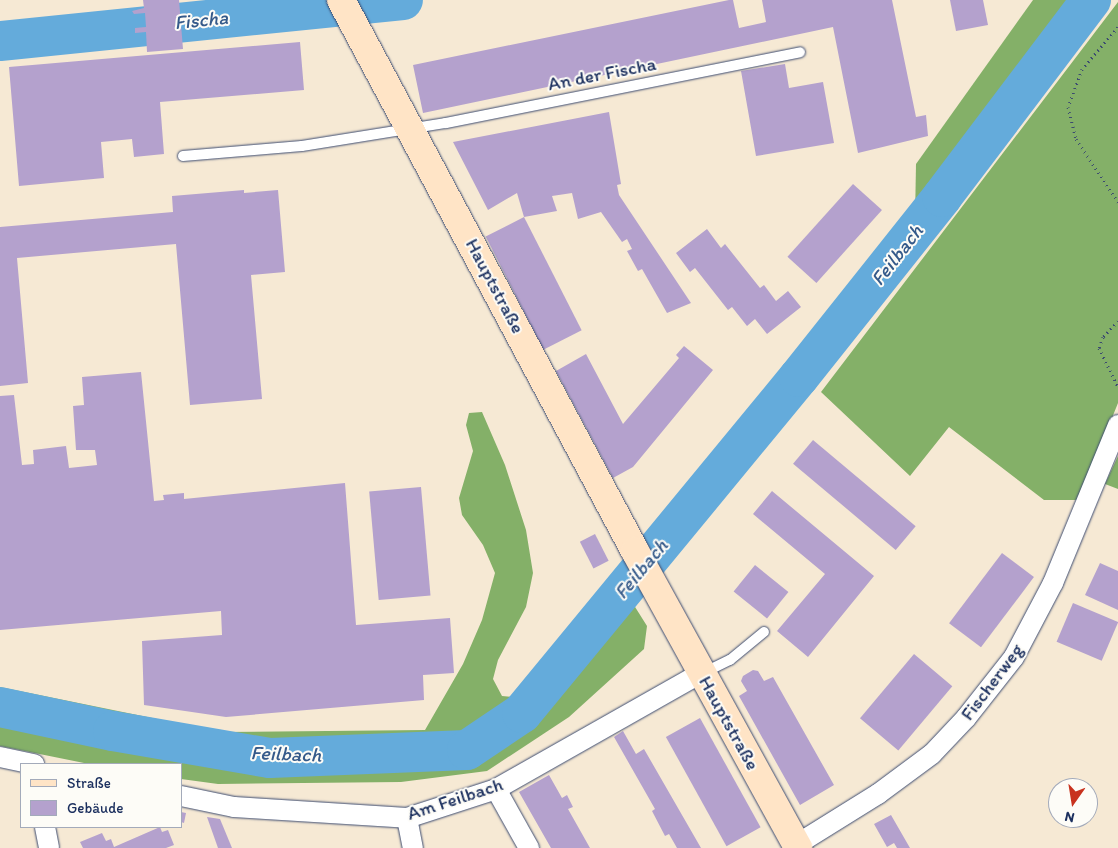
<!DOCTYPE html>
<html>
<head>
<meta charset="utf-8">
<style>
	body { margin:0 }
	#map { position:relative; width:1118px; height:848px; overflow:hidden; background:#f6e9d4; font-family:Itim,sans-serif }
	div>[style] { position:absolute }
	.forest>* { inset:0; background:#84b068 }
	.river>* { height:40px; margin:-20px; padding:0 20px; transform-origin:20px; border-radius:20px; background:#64abdb }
	.building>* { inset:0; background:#b4a1cd; transform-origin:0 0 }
	.path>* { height:3px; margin-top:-1.5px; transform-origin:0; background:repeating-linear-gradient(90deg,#3c4b70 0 1px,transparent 0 5px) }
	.roads { filter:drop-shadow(0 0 1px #3c4b70) drop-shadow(0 0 1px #3c4b70) }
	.lane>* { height:10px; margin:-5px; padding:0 5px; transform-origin:5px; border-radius:5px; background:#fff }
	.street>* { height:20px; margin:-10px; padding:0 10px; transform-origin:10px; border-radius:10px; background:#fff }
	.secondary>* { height:28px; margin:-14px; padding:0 14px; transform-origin:14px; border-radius:14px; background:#ffe4c6 }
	span { translate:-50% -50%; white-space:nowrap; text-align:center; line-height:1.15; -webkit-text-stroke:4px #fdfcf7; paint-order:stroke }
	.street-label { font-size:19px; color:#1b2f5e }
	.water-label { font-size:20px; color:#355a8a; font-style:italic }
	.legend { position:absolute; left:20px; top:763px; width:162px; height:65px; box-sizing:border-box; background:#fdfcf7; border:1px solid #a3aaba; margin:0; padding:6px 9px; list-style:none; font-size:15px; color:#1b2f5e }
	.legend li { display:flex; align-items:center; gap:10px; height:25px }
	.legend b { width:25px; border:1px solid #a3aaba }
	.north { position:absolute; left:1048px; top:778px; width:50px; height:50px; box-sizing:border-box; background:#fdfcf7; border:1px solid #a3aaba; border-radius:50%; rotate:193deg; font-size:14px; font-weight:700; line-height:20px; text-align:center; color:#1b2f5e }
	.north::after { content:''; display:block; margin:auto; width:18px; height:22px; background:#c8321e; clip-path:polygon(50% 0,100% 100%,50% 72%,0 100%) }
</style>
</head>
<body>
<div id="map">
	<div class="forest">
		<div style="clip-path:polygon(1033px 0,1079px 0,915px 219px,916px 164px)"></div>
		<div style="clip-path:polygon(1118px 2px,1118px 403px,1079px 500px,1044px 500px,949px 427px,910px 476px,821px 392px)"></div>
		<div style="clip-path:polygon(482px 412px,505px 465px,526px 530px,533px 573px,526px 607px,498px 660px,493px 679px,502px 696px,524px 698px,615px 575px,647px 626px,644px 649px,569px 717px,487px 771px,401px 782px,218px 784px,181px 779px,181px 764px,89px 764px,0 746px,0 687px,221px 732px,425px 730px,463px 664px,482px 620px,495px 573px,483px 545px,462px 515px,459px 498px,473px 451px,466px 425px,469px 413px)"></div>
		<div style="clip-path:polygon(1118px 456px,1118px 489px,1105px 484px)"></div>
	</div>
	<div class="river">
		<div style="left:0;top:41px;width:405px;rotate:-5.8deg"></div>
		<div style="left:0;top:707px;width:116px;rotate:12deg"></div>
		<div style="left:113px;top:731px;width:159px;rotate:9.8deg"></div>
		<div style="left:270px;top:758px;width:197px;rotate:-2.3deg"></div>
		<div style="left:467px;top:750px;width:66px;rotate:-33.9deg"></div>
		<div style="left:522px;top:713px;width:435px;rotate:-50.5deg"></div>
		<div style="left:799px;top:377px;width:230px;rotate:-51.5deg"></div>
		<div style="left:942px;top:197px;width:247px;rotate:-52.9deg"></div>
	</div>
	<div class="building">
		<div style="clip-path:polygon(143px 0,179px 0,183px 49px,147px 52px,146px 32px,135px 33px,135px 28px,146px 27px,145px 13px,134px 14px,132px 11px,144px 8px)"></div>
		<div style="clip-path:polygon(729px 0,733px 0,739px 28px,766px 22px,762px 0,892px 0,916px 117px,926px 115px,928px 136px,858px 153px,833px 27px,423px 113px,413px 65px)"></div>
		<div style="clip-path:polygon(950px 0,983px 0,988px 25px,956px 31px)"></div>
		<div style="clip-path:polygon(300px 42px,304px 90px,160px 102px,164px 154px,134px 157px,132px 139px,101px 142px,104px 178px,19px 186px,9px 67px)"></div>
		<div style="clip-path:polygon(785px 64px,789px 88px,823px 82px,834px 143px,756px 156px,741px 71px)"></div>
		<div style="clip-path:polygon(609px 112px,621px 184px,617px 185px,619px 195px,691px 303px,667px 313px,642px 269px,638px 271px,627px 251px,632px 249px,627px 239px,622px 242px,601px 212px,578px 219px,572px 193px,552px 196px,557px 211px,524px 217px,517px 193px,488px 210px,453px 142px)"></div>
		<div style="left:853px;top:184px;width:39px;height:98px;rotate:42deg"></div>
		<div style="clip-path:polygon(244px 190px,244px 193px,278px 190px,285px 272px,251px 275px,262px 399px,190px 405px,176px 244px,17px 258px,28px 383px,0 386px,0 227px,173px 212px,172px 196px)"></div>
		<div style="left:524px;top:217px;width:127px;height:43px;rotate:63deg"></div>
		<div style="clip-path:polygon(707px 229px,721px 248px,725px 244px,760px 288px,764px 285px,776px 301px,788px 291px,801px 307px,767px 334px,755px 319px,747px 326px,732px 307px,728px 310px,695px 268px,690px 272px,676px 253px)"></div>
		<div style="clip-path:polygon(684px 346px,713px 370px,633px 467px,613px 478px,556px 371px,586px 354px,623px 424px,679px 358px,676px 355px)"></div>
		<div style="clip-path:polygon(141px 372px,154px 501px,164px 500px,163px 495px,184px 493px,184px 499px,345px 483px,356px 625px,450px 618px,454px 673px,423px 675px,424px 700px,226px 717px,144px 705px,142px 641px,222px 635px,221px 611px,0 630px,0 396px,14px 395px,22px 465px,34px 464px,33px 450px,66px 446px,69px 468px,97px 465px,95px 450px,76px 450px,73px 406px,84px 405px,82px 377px)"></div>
		<div style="left:813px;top:440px;width:134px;height:31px;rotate:40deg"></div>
		<div style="left:421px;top:487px;width:109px;height:52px;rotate:85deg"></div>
		<div style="clip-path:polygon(772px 491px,874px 576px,808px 657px,777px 631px,825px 574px,753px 514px)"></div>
		<div style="left:595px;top:534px;width:30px;height:17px;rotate:63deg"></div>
		<div style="left:1002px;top:553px;width:40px;height:88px;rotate:37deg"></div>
		<div style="clip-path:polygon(1100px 563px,1118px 571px,1118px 610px,1085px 595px)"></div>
		<div style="left:755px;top:565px;width:43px;height:34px;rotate:39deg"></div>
		<div style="left:1073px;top:603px;width:49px;height:42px;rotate:23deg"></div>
		<div style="left:914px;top:654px;width:50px;height:84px;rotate:40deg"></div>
		<div style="clip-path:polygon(753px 670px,758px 671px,764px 681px,773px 677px,834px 785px,800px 805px,739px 696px,747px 691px,741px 681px,743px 676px)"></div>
		<div style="left:700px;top:718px;width:125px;height:39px;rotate:61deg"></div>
		<div style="clip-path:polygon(623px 731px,636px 754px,644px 749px,701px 848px,677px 848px,669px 834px,665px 836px,652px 811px,655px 809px,614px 737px)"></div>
		<div style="clip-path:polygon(549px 775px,562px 798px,567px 795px,573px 807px,568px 809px,590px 848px,551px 848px,519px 792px)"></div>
		<div style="clip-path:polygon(181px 812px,186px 813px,184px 823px,181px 822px)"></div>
		<div style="clip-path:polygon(891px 815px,910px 848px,897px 848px,894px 843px,887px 847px,874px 824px)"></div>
		<div style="clip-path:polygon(207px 817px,220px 819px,232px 848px,218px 848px)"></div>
		<div style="clip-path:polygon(160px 827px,162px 832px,168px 830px,174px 845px,166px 848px,83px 848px,80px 842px,102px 833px,106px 841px,111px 839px,114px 847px)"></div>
	</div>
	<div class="path">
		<div style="left:1118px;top:27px;width:55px;rotate:130.6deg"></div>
		<div style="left:1082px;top:69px;width:40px;rotate:110.2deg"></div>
		<div style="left:1068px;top:107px;width:33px;rotate:76deg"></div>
		<div style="left:1076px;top:139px;width:76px;rotate:56.3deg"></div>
		<div style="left:1118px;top:321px;width:22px;rotate:133deg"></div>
		<div style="left:1103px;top:337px;width:12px;rotate:110deg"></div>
		<div style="left:1099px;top:348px;width:43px;rotate:64deg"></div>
	</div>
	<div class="roads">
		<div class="lane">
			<div style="left:183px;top:156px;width:119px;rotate:-4.8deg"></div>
			<div style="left:302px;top:146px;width:146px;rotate:-9.1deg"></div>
			<div style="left:446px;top:123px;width:361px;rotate:-11.3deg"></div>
			<div style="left:703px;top:673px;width:30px;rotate:-26deg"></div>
			<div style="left:730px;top:660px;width:44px;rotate:-39.5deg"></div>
		</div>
		<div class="street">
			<div style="left:0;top:757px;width:35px;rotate:12deg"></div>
			<div style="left:496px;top:789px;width:68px;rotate:60.8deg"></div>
			<div style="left:181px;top:796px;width:54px;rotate:11.7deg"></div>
			<div style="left:234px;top:807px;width:173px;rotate:3.6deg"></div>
			<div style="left:407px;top:818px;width:94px;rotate:-18deg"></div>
			<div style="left:496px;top:789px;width:236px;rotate:-29.5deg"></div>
			<div style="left:407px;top:818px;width:31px;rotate:79deg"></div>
			<div style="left:45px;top:827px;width:21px;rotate:79deg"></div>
			<div style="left:796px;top:845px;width:97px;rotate:-31.9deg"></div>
			<div style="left:878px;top:794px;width:67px;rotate:-36.5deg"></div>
			<div style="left:932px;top:754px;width:50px;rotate:-46.6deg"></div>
			<div style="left:966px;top:718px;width:78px;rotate:-51.8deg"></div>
			<div style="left:1014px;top:657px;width:84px;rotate:-62.2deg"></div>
			<div style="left:1053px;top:583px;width:171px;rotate:-67.6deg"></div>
		</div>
		<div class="secondary">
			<div style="left:341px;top:0;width:625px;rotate:61.92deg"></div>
			<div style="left:635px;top:551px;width:339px;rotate:61.2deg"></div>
		</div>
	</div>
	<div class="street-label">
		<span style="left:602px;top:74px;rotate:-11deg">An der Fischa</span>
		<span style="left:495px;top:286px;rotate:62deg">Hauptstraße</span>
		<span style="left:992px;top:682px;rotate:-53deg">Fischerweg</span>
		<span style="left:729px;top:723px;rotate:61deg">Hauptstraße</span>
		<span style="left:455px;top:799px;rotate:-18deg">Am Feilbach</span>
	</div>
	<div class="water-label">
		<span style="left:201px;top:20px;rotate:-6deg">Fischa</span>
		<span style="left:897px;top:255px;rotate:-52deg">Feilbach</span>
		<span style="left:641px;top:569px;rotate:-50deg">Feilbach</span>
		<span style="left:286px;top:754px;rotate:2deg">Feilbach</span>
	</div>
	<ul class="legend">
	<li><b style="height:6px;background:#ffe4c6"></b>Straße</li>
	<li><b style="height:14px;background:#b4a1cd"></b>Gebäude</li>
	</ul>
	<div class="north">N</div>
</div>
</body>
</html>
